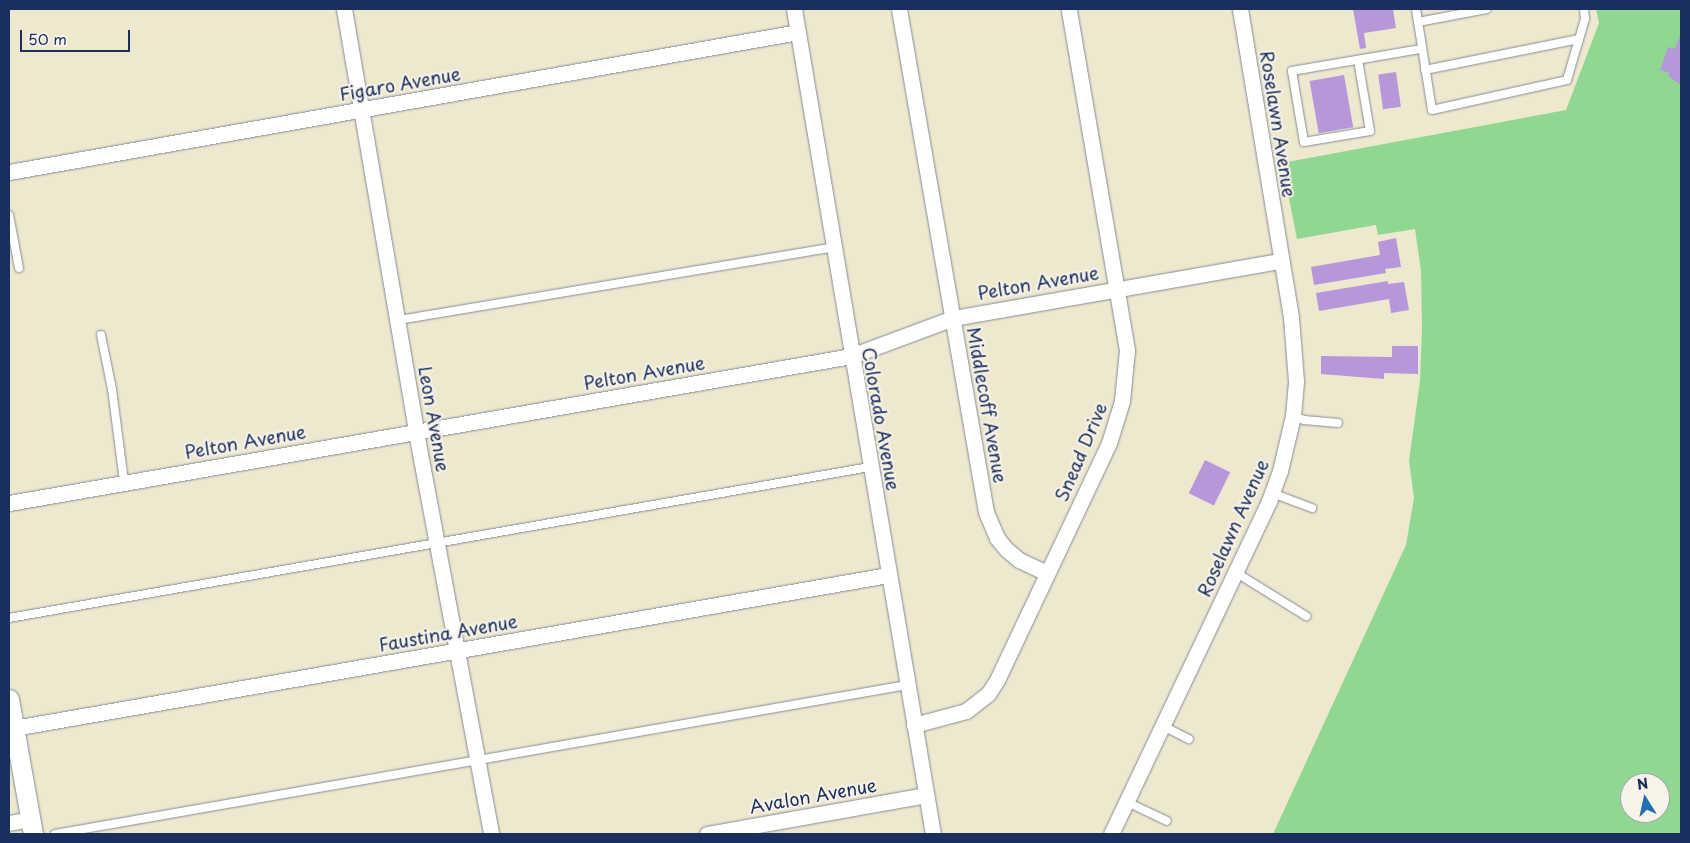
<!DOCTYPE html>
<html>
<head>
<meta charset="utf-8">
<style>
	body { margin:0 }
	#map { position:relative; width:1690px; height:843px; overflow:hidden; background:#eee8cf; font-family:"Playpen Sans",sans-serif }
	div>[style] { position:absolute }
	.green>* { inset:0; background:#90d892 }
	.building>* { inset:0; background:#b697d9; transform-origin:0 0 }
	.roads { filter:drop-shadow(0 0 1px #848c96) drop-shadow(0 0 1px #848c96) }
	.service>* { height:8px; margin:-4px; padding:0 4px; transform-origin:4px; border-radius:4px; background:#fff }
	.minor>* { height:15px; margin:-7.5px; padding:0 7.5px; transform-origin:7.5px; border-radius:7.5px; background:#fff }
	.tertiary>* { height:19px; margin:-9.5px; padding:0 9.5px; transform-origin:9.5px; border-radius:9.5px; background:#fff }
	span { translate:-50% -50%; white-space:nowrap; text-align:center; line-height:1.15; -webkit-text-stroke:4px #f7f3e8; paint-order:stroke }
	.street-label { font-size:18px; color:#1b2f5e }
	.frame { position:absolute; inset:0; border:10px solid #1b2f5e; pointer-events:none }
	.north { position:absolute; left:1620px; top:773px; width:50px; height:50px; box-sizing:border-box; background:#f7f3e8; border:1px solid #9fa5b1; border-radius:50%; rotate:350deg; font-size:14px; font-weight:700; line-height:20px; text-align:center; color:#1b2f5e }
	.north::after { content:''; display:block; margin:auto; width:18px; height:22px; background:#1f6fb2; clip-path:polygon(50% 0,100% 100%,50% 72%,0 100%) }
	.scale { position:absolute; left:20px; top:30px; width:110px; height:22px; box-sizing:border-box; border:2px solid #1b2f5e; border-top:0; padding-left:6px; font-size:15px; line-height:18px; white-space:nowrap; color:#1b2f5e; -webkit-text-stroke:4px #f7f3e8; paint-order:stroke }
</style>
</head>
<body>
<div id="map">
	<div class="green">
		<div style="clip-path:polygon(evenodd,1596px 9px,1681px 9px,1681px 834px,1273px 834px,1406px 545px,1414px 498px,1409px 461px,1420px 381px,1422px 328px,1421px 271px,1415px 229px,1378px 235px,1376px 225px,1297px 239px,1282px 163px,1566px 110px,1599px 23px,1596px 9px,1630px 783px,1660px 783px,1660px 813px,1630px 813px,1630px 783px)"></div>
	</div>
	<div class="building">
		<div style="clip-path:polygon(1353px 9px,1393px 9px,1396px 28px,1364px 33px,1366px 48px,1360px 49px)"></div>
		<div style="clip-path:polygon(1681px 32px,1681px 85px,1668px 76px,1670px 73px,1660px 70px,1668px 47px,1675px 49px)"></div>
		<div style="left:1396px;top:72px;width:35px;height:18px;rotate:82deg"></div>
		<div style="left:1344px;top:75px;width:53px;height:35px;rotate:80deg"></div>
		<div style="clip-path:polygon(1396px 238px,1401px 267px,1385px 269px,1386px 273px,1314px 285px,1311px 267px,1380px 255px,1378px 242px)"></div>
		<div style="clip-path:polygon(1388px 281px,1388px 284px,1404px 282px,1409px 310px,1391px 313px,1389px 299px,1319px 311px,1316px 293px)"></div>
		<div style="clip-path:polygon(1392px 346px,1418px 346px,1418px 374px,1384px 373px,1384px 379px,1321px 374px,1321px 356px,1392px 357px)"></div>
		<div style="left:1205px;top:460px;width:28px;height:37px;rotate:26deg"></div>
	</div>
	<div class="roads">
		<div class="service">
			<div style="left:1416px;top:9px;width:102px;rotate:81deg"></div>
			<div style="left:1432px;top:110px;width:138px;rotate:-12.5deg"></div>
			<div style="left:1567px;top:80px;width:64px;rotate:-73.6deg"></div>
			<div style="left:1585px;top:19px;width:10px;rotate:-96deg"></div>
			<div style="left:1418px;top:22px;width:70px;rotate:-10.7deg"></div>
			<div style="left:1358px;top:60px;width:72px;rotate:80.4deg"></div>
			<div style="left:1370px;top:131px;width:67px;rotate:170.5deg"></div>
			<div style="left:1304px;top:142px;width:72px;rotate:-99.6deg"></div>
			<div style="left:1292px;top:71px;width:131px;rotate:-9.7deg"></div>
			<div style="left:1425px;top:70px;width:157px;rotate:-11.4deg"></div>
			<div style="left:9px;top:215px;width:54px;rotate:79.3deg"></div>
			<div style="left:399px;top:320px;width:443px;rotate:-9.5deg"></div>
			<div style="left:101px;top:335px;width:55px;rotate:78.5deg"></div>
			<div style="left:112px;top:389px;width:94px;rotate:82.6deg"></div>
			<div style="left:1293px;top:416px;width:12px;rotate:20deg"></div>
			<div style="left:1304px;top:420px;width:34px;rotate:5deg"></div>
			<div style="left:1272px;top:493px;width:43px;rotate:20.6deg"></div>
			<div style="left:1235px;top:572px;width:84px;rotate:31.8deg"></div>
			<div style="left:9px;top:618px;width:874px;rotate:-9.95deg"></div>
			<div style="left:1163px;top:726px;width:29px;rotate:27deg"></div>
			<div style="left:1127px;top:802px;width:44px;rotate:25.4deg"></div>
			<div style="left:55px;top:834px;width:865px;rotate:-9.92deg"></div>
		</div>
		<div class="minor">
			<div style="left:344px;top:9px;width:429px;rotate:80.3deg"></div>
			<div style="left:416px;top:432px;width:409px;rotate:79.4deg"></div>
			<div style="left:794px;top:9px;width:837px;rotate:80.44deg"></div>
			<div style="left:899px;top:9px;width:510px;rotate:80.19deg"></div>
			<div style="left:986px;top:512px;width:28px;rotate:67deg"></div>
			<div style="left:997px;top:538px;width:14px;rotate:51deg"></div>
			<div style="left:1006px;top:549px;width:17px;rotate:40deg"></div>
			<div style="left:1019px;top:560px;width:31px;rotate:25deg"></div>
			<div style="left:9px;top:172px;width:801px;rotate:-10.06deg"></div>
			<div style="left:9px;top:503px;width:855px;rotate:-9.9deg"></div>
			<div style="left:851px;top:356px;width:109px;rotate:-20.4deg"></div>
			<div style="left:953px;top:318px;width:333px;rotate:-9.9deg"></div>
			<div style="left:914px;top:725px;width:54px;rotate:-15.1deg"></div>
			<div style="left:966px;top:711px;width:28px;rotate:-38deg"></div>
			<div style="left:988px;top:694px;width:17px;rotate:-57deg"></div>
			<div style="left:997px;top:680px;width:262px;rotate:-64.7deg"></div>
			<div style="left:1109px;top:443px;width:44px;rotate:-72.8deg"></div>
			<div style="left:1122px;top:401px;width:51px;rotate:-84.4deg"></div>
			<div style="left:1127px;top:350px;width:346px;rotate:-99.7deg"></div>
			<div style="left:14px;top:728px;width:887px;rotate:-9.93deg"></div>
			<div style="left:9px;top:823px;width:21px;rotate:-11deg"></div>
			<div style="left:707px;top:834px;width:222px;rotate:-10.1deg"></div>
			<div style="left:1111px;top:834px;width:369px;rotate:-64.6deg"></div>
			<div style="left:1269px;top:501px;width:32px;rotate:-70deg"></div>
			<div style="left:1280px;top:471px;width:57px;rotate:-76.7deg"></div>
			<div style="left:1293px;top:416px;width:35px;rotate:-85deg"></div>
			<div style="left:1296px;top:381px;width:64px;rotate:-94.5deg"></div>
			<div style="left:1291px;top:317px;width:312px;rotate:-99.4deg"></div>
		</div>
		<div class="tertiary">
			<div style="left:9px;top:699px;width:137px;rotate:79.9deg"></div>
		</div>
	</div>
	<div class="street-label">
		<span style="left:400px;top:84px;rotate:-10deg">Figaro Avenue</span>
		<span style="left:1278px;top:124px;rotate:81deg">Roselawn Avenue</span>
		<span style="left:1038px;top:283px;rotate:-10deg">Pelton Avenue</span>
		<span style="left:644px;top:373px;rotate:-10deg">Pelton Avenue</span>
		<span style="left:987px;top:405px;rotate:80deg">Middlecoff Avenue</span>
		<span style="left:434px;top:419px;rotate:80deg">Leon Avenue</span>
		<span style="left:881px;top:419px;rotate:80deg">Colorado Avenue</span>
		<span style="left:245px;top:442px;rotate:-10deg">Pelton Avenue</span>
		<span style="left:1081px;top:452px;rotate:-67deg">Snead Drive</span>
		<span style="left:1233px;top:528px;rotate:-66deg">Roselawn Avenue</span>
		<span style="left:448px;top:633px;rotate:-10deg">Faustina Avenue</span>
		<span style="left:813px;top:796px;rotate:-10deg">Avalon Avenue</span>
	</div>
	<div class="frame"></div>
	<div class="north">N</div>
	<div class="scale">50 m</div>
</div>
</body>
</html>
